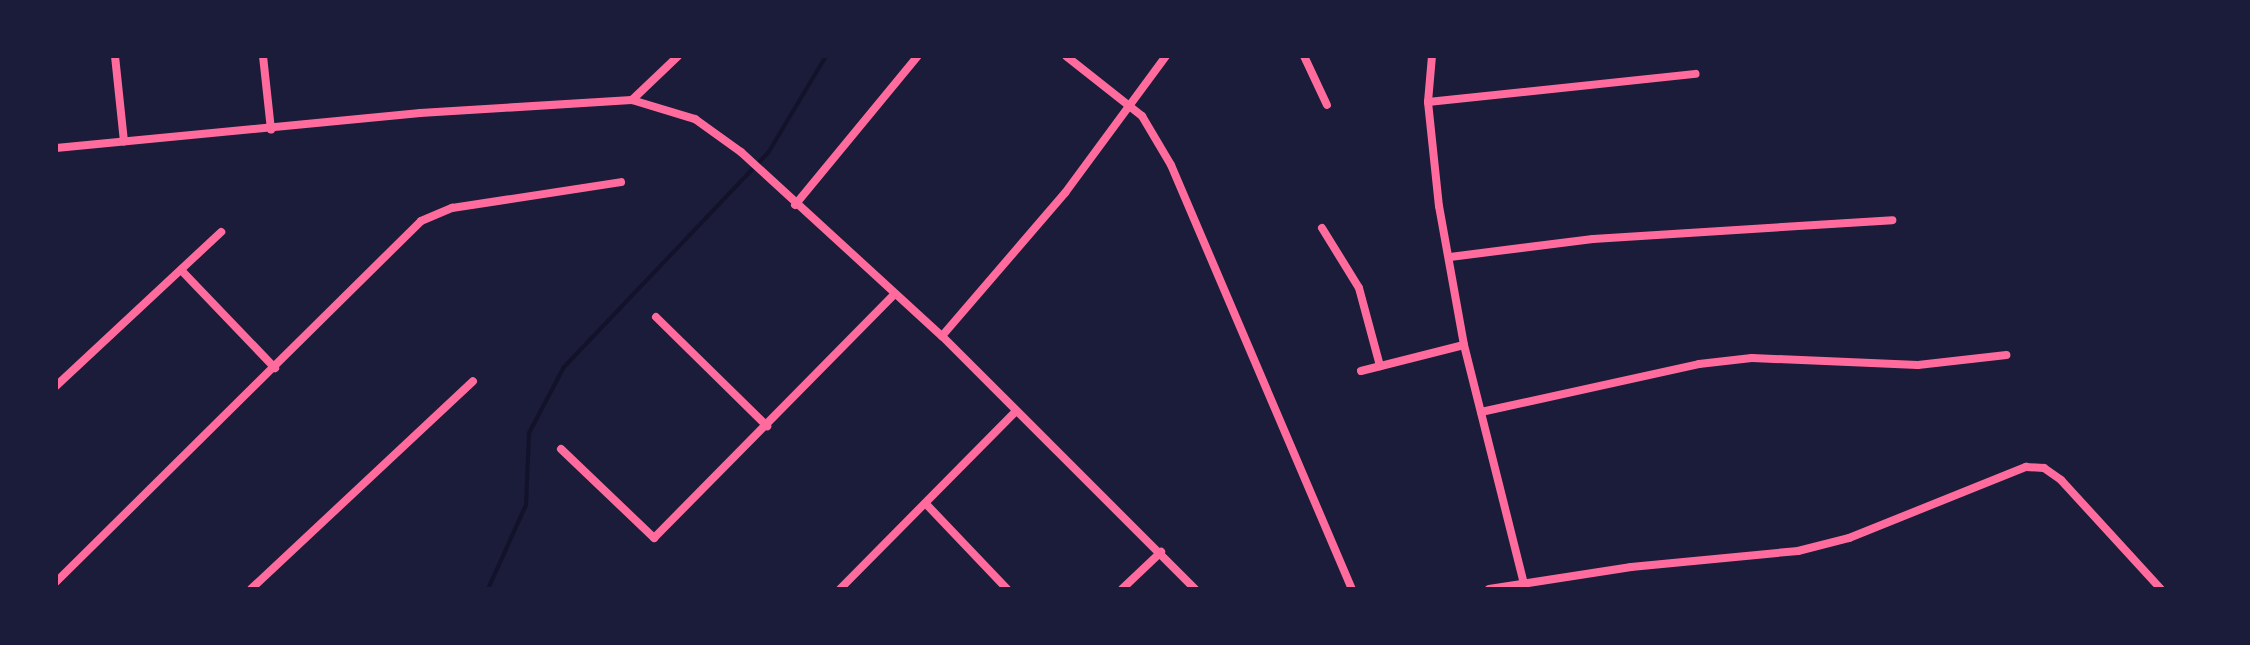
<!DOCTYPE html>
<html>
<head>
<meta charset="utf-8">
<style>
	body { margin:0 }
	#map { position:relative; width:2250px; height:645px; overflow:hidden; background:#1b1b3a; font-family:"Work Sans",sans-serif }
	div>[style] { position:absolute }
	.stream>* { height:4px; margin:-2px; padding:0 2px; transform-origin:2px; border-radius:2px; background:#12122b }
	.minor>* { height:8px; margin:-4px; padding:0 4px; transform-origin:4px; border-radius:4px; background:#ff6b9d }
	span { translate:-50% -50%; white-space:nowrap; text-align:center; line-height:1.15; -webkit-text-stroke:6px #1b1b3a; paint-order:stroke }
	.frame { position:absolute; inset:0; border:58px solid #1b1b3a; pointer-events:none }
</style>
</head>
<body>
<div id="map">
	<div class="stream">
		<div style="left:488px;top:589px;width:92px;rotate:-65.7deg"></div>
		<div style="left:526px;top:505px;width:72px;rotate:-87.6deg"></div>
		<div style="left:529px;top:433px;width:75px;rotate:-62.1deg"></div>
		<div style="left:564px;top:367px;width:296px;rotate:-46.4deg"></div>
		<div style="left:768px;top:153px;width:113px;rotate:-59.1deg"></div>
	</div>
	<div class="minor">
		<div style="left:115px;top:56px;width:86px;rotate:84deg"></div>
		<div style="left:263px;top:56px;width:74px;rotate:83.8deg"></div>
		<div style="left:1066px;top:56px;width:97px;rotate:38.3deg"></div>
		<div style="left:1142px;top:116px;width:57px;rotate:59.4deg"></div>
		<div style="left:1171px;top:165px;width:461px;rotate:66.9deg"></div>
		<div style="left:1304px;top:56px;width:54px;rotate:64.9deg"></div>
		<div style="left:1432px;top:56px;width:46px;rotate:95deg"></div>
		<div style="left:1428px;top:102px;width:105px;rotate:84deg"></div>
		<div style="left:1439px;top:206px;width:141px;rotate:79.8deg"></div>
		<div style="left:1464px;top:345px;width:245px;rotate:75.9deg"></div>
		<div style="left:632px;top:100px;width:64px;rotate:-43.7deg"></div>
		<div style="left:1428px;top:102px;width:269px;rotate:-6deg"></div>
		<div style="left:56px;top:148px;width:366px;rotate:-5.5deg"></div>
		<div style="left:420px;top:113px;width:212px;rotate:-3.5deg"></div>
		<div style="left:632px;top:100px;width:66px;rotate:16.8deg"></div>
		<div style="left:695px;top:119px;width:57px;rotate:35.7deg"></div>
		<div style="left:741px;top:152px;width:273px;rotate:42.5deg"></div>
		<div style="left:942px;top:336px;width:358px;rotate:45deg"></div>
		<div style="left:795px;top:205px;width:193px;rotate:-50.5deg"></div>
		<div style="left:1322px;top:228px;width:70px;rotate:58.3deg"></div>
		<div style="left:1359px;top:288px;width:81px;rotate:74.9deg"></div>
		<div style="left:1450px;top:257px;width:144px;rotate:-7.2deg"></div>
		<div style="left:1593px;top:239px;width:300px;rotate:-3.6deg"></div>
		<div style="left:181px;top:270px;width:136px;rotate:46.2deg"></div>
		<div style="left:656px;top:317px;width:156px;rotate:44.5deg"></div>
		<div style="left:942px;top:336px;width:189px;rotate:-49.3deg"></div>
		<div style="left:1065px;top:193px;width:170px;rotate:-53.6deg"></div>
		<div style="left:1361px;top:371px;width:106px;rotate:-14.2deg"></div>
		<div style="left:56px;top:386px;width:226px;rotate:-43deg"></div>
		<div style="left:1481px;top:412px;width:223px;rotate:-12.4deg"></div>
		<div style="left:1699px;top:364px;width:53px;rotate:-6.5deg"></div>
		<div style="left:1752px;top:358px;width:166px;rotate:2.4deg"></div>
		<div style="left:1918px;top:365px;width:89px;rotate:-6.5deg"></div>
		<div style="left:561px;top:449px;width:129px;rotate:43.7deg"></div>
		<div style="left:654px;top:538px;width:340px;rotate:-45.4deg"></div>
		<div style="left:928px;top:506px;width:115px;rotate:46.4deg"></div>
		<div style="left:56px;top:582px;width:513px;rotate:-44.68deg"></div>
		<div style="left:421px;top:221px;width:34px;rotate:-23deg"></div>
		<div style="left:452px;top:208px;width:171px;rotate:-8.7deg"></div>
		<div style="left:251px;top:589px;width:304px;rotate:-43.1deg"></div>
		<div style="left:840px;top:589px;width:247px;rotate:-45.3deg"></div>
		<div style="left:1122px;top:589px;width:54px;rotate:-43.5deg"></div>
		<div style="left:1489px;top:589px;width:144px;rotate:-8.8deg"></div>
		<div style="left:1631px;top:567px;width:168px;rotate:-5.5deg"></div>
		<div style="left:1798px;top:551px;width:53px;rotate:-14.3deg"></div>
		<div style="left:1849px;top:538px;width:191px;rotate:-21.9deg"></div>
		<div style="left:2026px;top:467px;width:18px;rotate:3deg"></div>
		<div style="left:2044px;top:468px;width:21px;rotate:35deg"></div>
		<div style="left:2061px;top:480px;width:148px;rotate:47.5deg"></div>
	</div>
	<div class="frame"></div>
</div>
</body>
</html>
